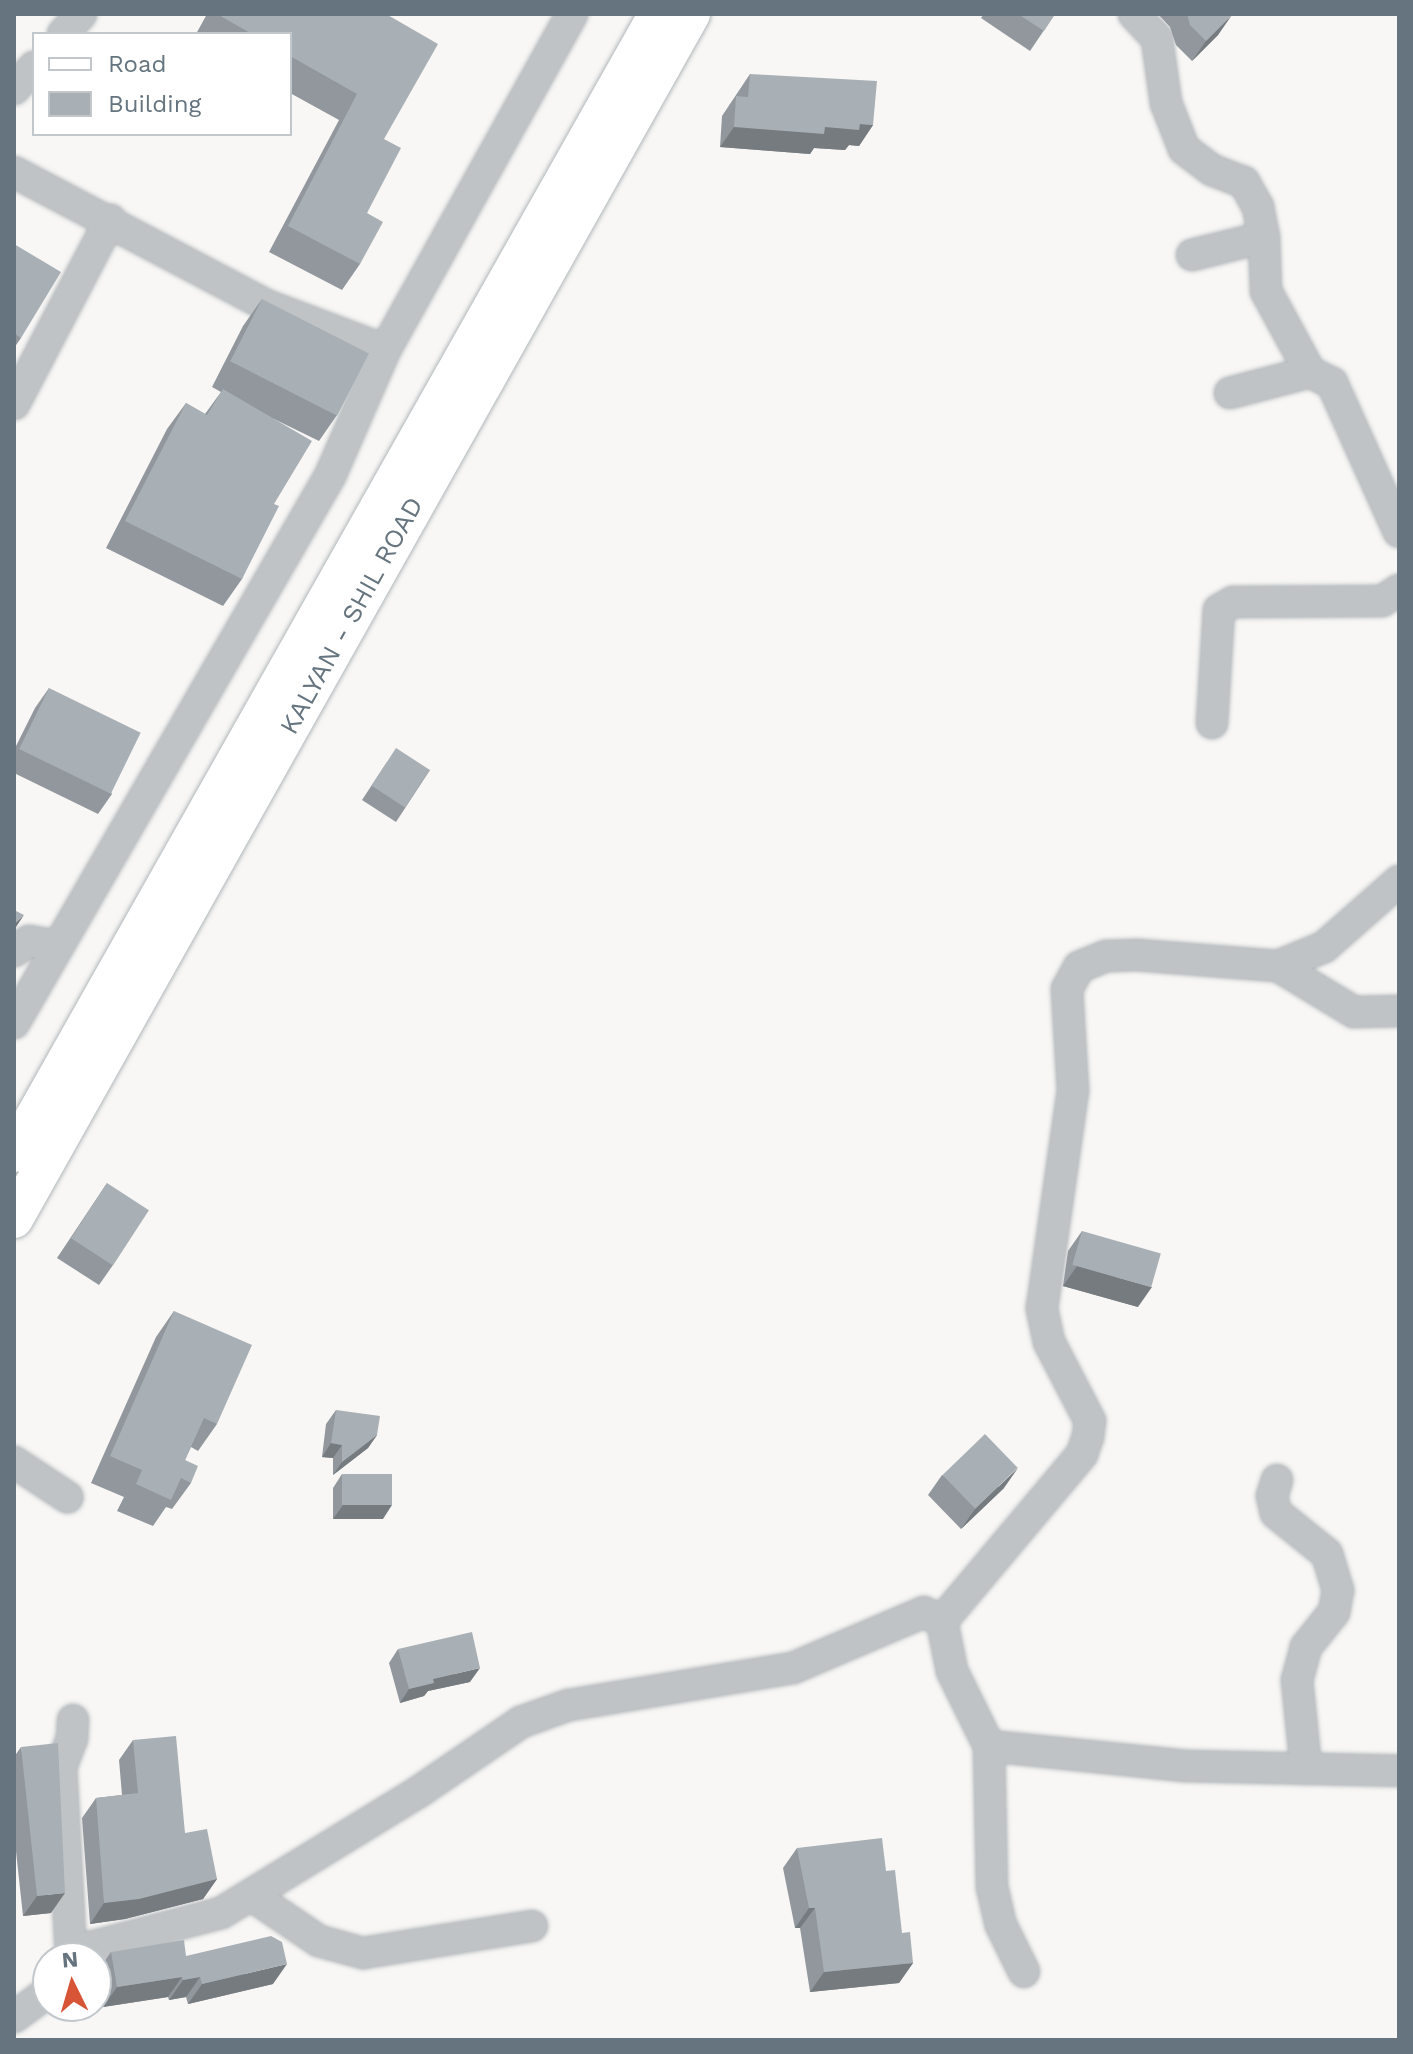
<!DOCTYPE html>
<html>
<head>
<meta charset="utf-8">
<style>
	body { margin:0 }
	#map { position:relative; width:1413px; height:2054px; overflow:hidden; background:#f8f7f5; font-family:"Work Sans",sans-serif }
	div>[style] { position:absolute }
	.roads { filter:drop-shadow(0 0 2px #b2b7bb) drop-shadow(0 0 2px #b2b7bb) }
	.minor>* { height:30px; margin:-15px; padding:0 15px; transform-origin:15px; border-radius:15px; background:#bfc3c6 }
	.major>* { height:38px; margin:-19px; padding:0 19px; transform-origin:19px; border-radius:19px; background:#fff }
	.wall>* { inset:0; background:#91979c }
	.shaded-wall>* { inset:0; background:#767b7f }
	.building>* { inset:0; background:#a9b0b5; transform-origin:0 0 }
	span { translate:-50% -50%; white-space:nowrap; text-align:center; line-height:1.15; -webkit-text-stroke:8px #fff; paint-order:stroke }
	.street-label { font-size:26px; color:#65747e }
	.frame { position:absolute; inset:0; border:16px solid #65747e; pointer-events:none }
	.legend { position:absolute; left:32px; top:32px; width:260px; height:104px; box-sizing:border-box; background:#fff; border:2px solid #c1c7cb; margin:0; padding:10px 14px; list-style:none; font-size:24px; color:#65747e }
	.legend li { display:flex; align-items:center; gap:16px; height:40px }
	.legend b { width:40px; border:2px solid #c1c7cb }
	.north { position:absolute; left:32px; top:1942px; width:80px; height:80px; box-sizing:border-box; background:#fff; border:2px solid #c1c7cb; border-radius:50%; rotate:355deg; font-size:22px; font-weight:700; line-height:32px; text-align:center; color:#65747e }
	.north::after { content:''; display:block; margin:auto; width:28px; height:36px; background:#d75436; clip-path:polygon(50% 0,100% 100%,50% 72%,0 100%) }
</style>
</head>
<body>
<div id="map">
	<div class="roads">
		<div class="minor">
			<div style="left:1134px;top:14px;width:34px;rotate:47deg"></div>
			<div style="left:1157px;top:39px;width:65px;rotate:82deg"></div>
			<div style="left:1166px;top:103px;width:49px;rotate:68.6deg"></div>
			<div style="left:1184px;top:149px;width:35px;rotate:37deg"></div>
			<div style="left:1212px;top:170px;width:34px;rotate:21deg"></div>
			<div style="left:1244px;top:182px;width:29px;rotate:61deg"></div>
			<div style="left:1258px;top:207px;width:31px;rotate:79deg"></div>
			<div style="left:1264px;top:237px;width:54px;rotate:87.9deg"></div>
			<div style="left:1266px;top:291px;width:92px;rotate:61.5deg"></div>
			<div style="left:1310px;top:372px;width:25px;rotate:27deg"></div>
			<div style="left:1332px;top:383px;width:163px;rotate:65.8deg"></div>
			<div style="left:63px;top:34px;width:27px;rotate:-48deg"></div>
			<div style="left:14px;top:89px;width:30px;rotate:-48deg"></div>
			<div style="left:14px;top:172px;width:285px;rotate:27.8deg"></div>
			<div style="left:266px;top:305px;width:127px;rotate:20.7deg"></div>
			<div style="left:1192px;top:255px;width:74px;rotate:-14deg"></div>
			<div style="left:1230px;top:393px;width:83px;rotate:-14.7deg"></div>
			<div style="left:14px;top:404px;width:208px;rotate:-62.4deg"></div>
			<div style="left:1212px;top:723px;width:113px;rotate:-86.5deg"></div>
			<div style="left:1219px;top:610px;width:16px;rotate:-30deg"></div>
			<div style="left:1233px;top:602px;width:149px;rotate:-0.4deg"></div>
			<div style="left:1382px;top:601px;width:20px;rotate:-33deg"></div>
			<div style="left:14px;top:951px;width:18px;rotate:-34deg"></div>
			<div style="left:29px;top:941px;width:28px;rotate:10deg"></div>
			<div style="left:1278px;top:966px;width:89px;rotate:31.2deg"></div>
			<div style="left:1354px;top:1012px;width:45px;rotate:-1.3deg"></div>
			<div style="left:14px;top:1023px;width:632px;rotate:-59.99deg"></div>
			<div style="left:330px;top:476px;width:137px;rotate:-66.4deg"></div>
			<div style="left:385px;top:350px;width:385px;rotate:-60.9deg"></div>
			<div style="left:14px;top:1462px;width:64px;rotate:33.4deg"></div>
			<div style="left:1277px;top:1480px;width:17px;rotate:107deg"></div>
			<div style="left:1272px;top:1496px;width:17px;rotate:77deg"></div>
			<div style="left:1276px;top:1513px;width:65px;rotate:38.8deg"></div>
			<div style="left:1327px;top:1554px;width:38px;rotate:73deg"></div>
			<div style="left:1338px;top:1590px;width:22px;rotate:100deg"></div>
			<div style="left:1334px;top:1612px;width:45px;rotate:128.7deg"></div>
			<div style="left:1306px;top:1647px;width:34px;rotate:105deg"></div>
			<div style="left:1297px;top:1680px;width:89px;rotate:84.2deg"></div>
			<div style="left:942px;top:1621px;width:218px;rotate:-50deg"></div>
			<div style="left:1082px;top:1454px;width:18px;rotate:-71deg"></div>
			<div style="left:1088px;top:1437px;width:16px;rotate:-83deg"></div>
			<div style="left:1090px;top:1421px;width:89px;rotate:-117.4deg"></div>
			<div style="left:1049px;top:1342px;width:35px;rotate:-102deg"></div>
			<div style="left:1042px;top:1308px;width:219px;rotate:-81.9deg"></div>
			<div style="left:1073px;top:1091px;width:102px;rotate:-93.4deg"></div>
			<div style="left:1067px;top:989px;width:25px;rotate:-61deg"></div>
			<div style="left:1079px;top:967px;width:29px;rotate:-22deg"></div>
			<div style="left:1106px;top:956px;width:31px;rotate:-2deg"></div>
			<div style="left:1137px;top:955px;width:141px;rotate:4.5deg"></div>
			<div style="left:1278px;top:966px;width:50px;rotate:-22.4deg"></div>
			<div style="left:1324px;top:947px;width:100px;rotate:-41.3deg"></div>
			<div style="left:989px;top:1746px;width:198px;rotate:5.8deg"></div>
			<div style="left:1186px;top:1766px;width:213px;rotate:1.3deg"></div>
			<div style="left:251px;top:1895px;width:82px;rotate:34.1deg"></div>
			<div style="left:319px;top:1941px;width:46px;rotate:15.3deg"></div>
			<div style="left:363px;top:1953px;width:171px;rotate:-9.1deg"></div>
			<div style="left:71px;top:1956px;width:189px;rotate:-93deg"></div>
			<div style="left:61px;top:1767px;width:30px;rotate:-69deg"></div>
			<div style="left:72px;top:1739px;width:19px;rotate:-87deg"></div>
			<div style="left:69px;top:1958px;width:25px;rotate:-27deg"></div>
			<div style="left:91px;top:1947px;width:134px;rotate:-14.7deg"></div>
			<div style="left:221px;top:1913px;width:230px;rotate:-31.5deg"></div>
			<div style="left:417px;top:1793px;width:126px;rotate:-34.3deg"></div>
			<div style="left:521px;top:1722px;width:51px;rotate:-19.5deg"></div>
			<div style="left:569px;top:1705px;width:227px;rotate:-9.4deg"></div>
			<div style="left:793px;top:1668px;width:142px;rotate:-23.1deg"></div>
			<div style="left:924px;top:1612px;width:20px;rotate:27deg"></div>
			<div style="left:942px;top:1621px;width:51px;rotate:78.7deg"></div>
			<div style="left:952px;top:1671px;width:84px;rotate:63.7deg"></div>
			<div style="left:989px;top:1746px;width:141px;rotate:88.8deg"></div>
			<div style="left:992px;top:1887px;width:39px;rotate:77deg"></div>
			<div style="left:1001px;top:1925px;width:52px;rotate:63.9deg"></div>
			<div style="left:14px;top:2017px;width:42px;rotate:-36.3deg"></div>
		</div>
		<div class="major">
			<div style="left:14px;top:1153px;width:1308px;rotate:-60.52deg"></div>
			<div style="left:14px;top:1219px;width:1382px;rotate:-60.67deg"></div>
		</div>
	</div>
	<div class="wall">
		<div style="clip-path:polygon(207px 14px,386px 14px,384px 139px,367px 213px,360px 264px,342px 290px,269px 252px,339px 120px,290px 93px,290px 34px,196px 34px)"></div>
		<div style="clip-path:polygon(984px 14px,1055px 14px,1030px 51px,981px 18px)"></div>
		<div style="clip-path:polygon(1158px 14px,1231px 14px,1218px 35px,1192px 61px,1176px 45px,1170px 27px)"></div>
		<div style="clip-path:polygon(750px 74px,873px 125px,859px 146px,849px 145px,845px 150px,814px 148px,810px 154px,720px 147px,722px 116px)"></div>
		<div style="clip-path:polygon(14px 244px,21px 338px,14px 348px)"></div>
		<div style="clip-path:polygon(262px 299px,337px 415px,319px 441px,274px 419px,274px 504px,242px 579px,223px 606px,106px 548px,167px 429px,186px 403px,205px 414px,221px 392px,212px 387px,243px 326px)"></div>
		<div style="clip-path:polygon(49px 688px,112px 794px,98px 814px,14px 773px,14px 750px,35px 708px)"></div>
		<div style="clip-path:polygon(387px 762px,430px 770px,396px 822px,362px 800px)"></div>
		<div style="clip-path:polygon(107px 1183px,113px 1265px,99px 1285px,57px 1258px)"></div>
		<div style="clip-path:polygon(1082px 1231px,1138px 1307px,1063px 1286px,1068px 1251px)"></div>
		<div style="clip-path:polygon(174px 1311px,217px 1424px,198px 1451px,191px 1447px,185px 1460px,191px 1483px,172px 1509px,166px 1507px,153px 1526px,117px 1511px,124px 1497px,91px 1483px,156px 1337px)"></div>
		<div style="clip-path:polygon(336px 1410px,377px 1435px,368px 1448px,333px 1475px,333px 1458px,322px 1457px,326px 1424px)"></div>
		<div style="clip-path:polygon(342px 1474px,383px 1519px,333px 1519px,333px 1488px)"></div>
		<div style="clip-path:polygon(942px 1475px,1004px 1488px,961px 1529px,928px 1495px)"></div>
		<div style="clip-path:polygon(398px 1649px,470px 1682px,428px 1691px,424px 1696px,400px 1703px,389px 1663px)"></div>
		<div style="clip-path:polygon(133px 1740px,185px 1833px,217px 1879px,203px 1899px,125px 1919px,90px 1924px,82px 1818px,96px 1798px,122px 1795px,119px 1760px)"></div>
		<div style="clip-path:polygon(21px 1747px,51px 1913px,23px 1916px,14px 1833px,14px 1757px)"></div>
		<div style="clip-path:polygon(797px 1848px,902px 1933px,913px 1963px,899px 1983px,810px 1992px,800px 1928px,795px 1928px,783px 1868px)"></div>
		<div style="clip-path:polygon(111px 1952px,186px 1956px,273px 1984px,188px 2004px,186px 1997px,169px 2000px,168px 1997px,103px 2007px,97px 1972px)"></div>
	</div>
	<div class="shaded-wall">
		<div style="clip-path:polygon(1232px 15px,1218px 35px,1192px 61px,1206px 41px)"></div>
		<div style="clip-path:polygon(860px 124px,873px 125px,859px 146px,849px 145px,845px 150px,814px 148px,810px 154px,720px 147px,734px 127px,825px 127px)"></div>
		<div style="clip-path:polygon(24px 915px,14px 930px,14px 924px)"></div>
		<div style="clip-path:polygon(1077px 1266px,1152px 1287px,1138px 1307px,1063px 1286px)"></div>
		<div style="clip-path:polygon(377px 1435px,368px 1448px,333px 1475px,342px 1462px)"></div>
		<div style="clip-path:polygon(331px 1443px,342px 1445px,333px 1458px,322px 1457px)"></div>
		<div style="clip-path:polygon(1018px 1468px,1004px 1488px,961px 1529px,975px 1509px)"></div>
		<div style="clip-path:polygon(343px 1505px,392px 1505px,383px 1519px,333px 1519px)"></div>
		<div style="clip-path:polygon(480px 1668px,470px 1682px,428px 1691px,424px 1696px,400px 1703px,409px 1689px,433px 1679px)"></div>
		<div style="clip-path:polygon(217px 1879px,203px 1899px,125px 1919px,90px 1924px,104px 1903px)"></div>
		<div style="clip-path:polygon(65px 1893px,51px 1913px,23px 1916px,37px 1896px)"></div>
		<div style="clip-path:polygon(809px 1908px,815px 1908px,800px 1928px,795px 1928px)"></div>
		<div style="clip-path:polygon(913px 1963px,899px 1983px,810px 1992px,824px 1972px)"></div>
		<div style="clip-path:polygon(287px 1964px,273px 1984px,188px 2004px,202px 1984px)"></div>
		<div style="clip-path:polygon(182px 1977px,168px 1997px,103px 2007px,117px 1987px)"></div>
		<div style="clip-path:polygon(200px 1977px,186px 1997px,169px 2000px,183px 1980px)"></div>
	</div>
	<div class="building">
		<div style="clip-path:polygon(217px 14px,386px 14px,438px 44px,384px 139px,401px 148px,367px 213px,383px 222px,360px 264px,288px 226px,357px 94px,290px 56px,290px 34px,252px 34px)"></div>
		<div style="clip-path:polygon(1018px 14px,1055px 14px,1044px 31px)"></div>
		<div style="clip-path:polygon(1187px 14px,1231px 14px,1232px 15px,1206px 41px,1190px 25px)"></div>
		<div style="clip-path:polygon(750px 74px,877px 81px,873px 125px,860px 124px,859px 130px,825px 127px,824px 134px,734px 127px,736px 96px,748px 97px)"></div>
		<div style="clip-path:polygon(14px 244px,61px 272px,21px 338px,14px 333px)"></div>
		<div style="left:262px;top:299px;width:120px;height:70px;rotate:27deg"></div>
		<div style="clip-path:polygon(223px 389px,312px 441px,274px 504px,279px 506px,242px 579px,125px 521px,186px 403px,207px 415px)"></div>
		<div style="left:49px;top:688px;width:102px;height:68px;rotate:26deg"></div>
		<div style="left:396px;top:748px;width:40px;height:45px;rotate:33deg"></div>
		<div style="clip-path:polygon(14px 910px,24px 915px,14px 924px)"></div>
		<div style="left:107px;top:1183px;width:50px;height:66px;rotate:33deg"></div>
		<div style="left:1082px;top:1231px;width:82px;height:35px;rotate:16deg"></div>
		<div style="clip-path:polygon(174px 1311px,252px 1345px,217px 1424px,204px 1418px,185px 1460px,198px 1466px,191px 1483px,181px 1478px,171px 1500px,136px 1484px,142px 1470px,110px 1456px)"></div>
		<div style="clip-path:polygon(336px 1410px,380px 1416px,377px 1435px,342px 1462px,342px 1445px,331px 1443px)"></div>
		<div style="left:985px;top:1434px;width:47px;height:59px;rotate:46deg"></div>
		<div style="left:342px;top:1474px;width:50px;height:31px"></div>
		<div style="clip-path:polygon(472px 1632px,480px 1668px,433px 1679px,434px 1683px,409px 1689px,398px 1649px)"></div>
		<div style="clip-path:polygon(176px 1736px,185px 1833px,207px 1829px,217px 1879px,139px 1899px,104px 1903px,96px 1798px,138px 1793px,133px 1740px)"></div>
		<div style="clip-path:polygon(58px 1743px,65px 1893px,37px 1896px,21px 1747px)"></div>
		<div style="clip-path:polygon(882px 1838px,886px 1871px,895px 1870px,902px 1933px,910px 1932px,913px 1963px,824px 1972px,815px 1908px,809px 1908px,797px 1848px)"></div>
		<div style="clip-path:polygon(271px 1936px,282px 1942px,287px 1964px,202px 1984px,200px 1977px,183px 1980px,182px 1977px,117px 1987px,111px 1952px,184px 1940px,186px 1956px)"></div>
	</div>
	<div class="street-label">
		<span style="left:352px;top:616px;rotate:-61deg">KALYAN - SHIL ROAD</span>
	</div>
	<div class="frame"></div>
	<ul class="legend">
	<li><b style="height:10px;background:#fff"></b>Road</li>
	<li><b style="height:22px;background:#a9b0b5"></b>Building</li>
	</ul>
	<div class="north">N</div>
</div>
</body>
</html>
